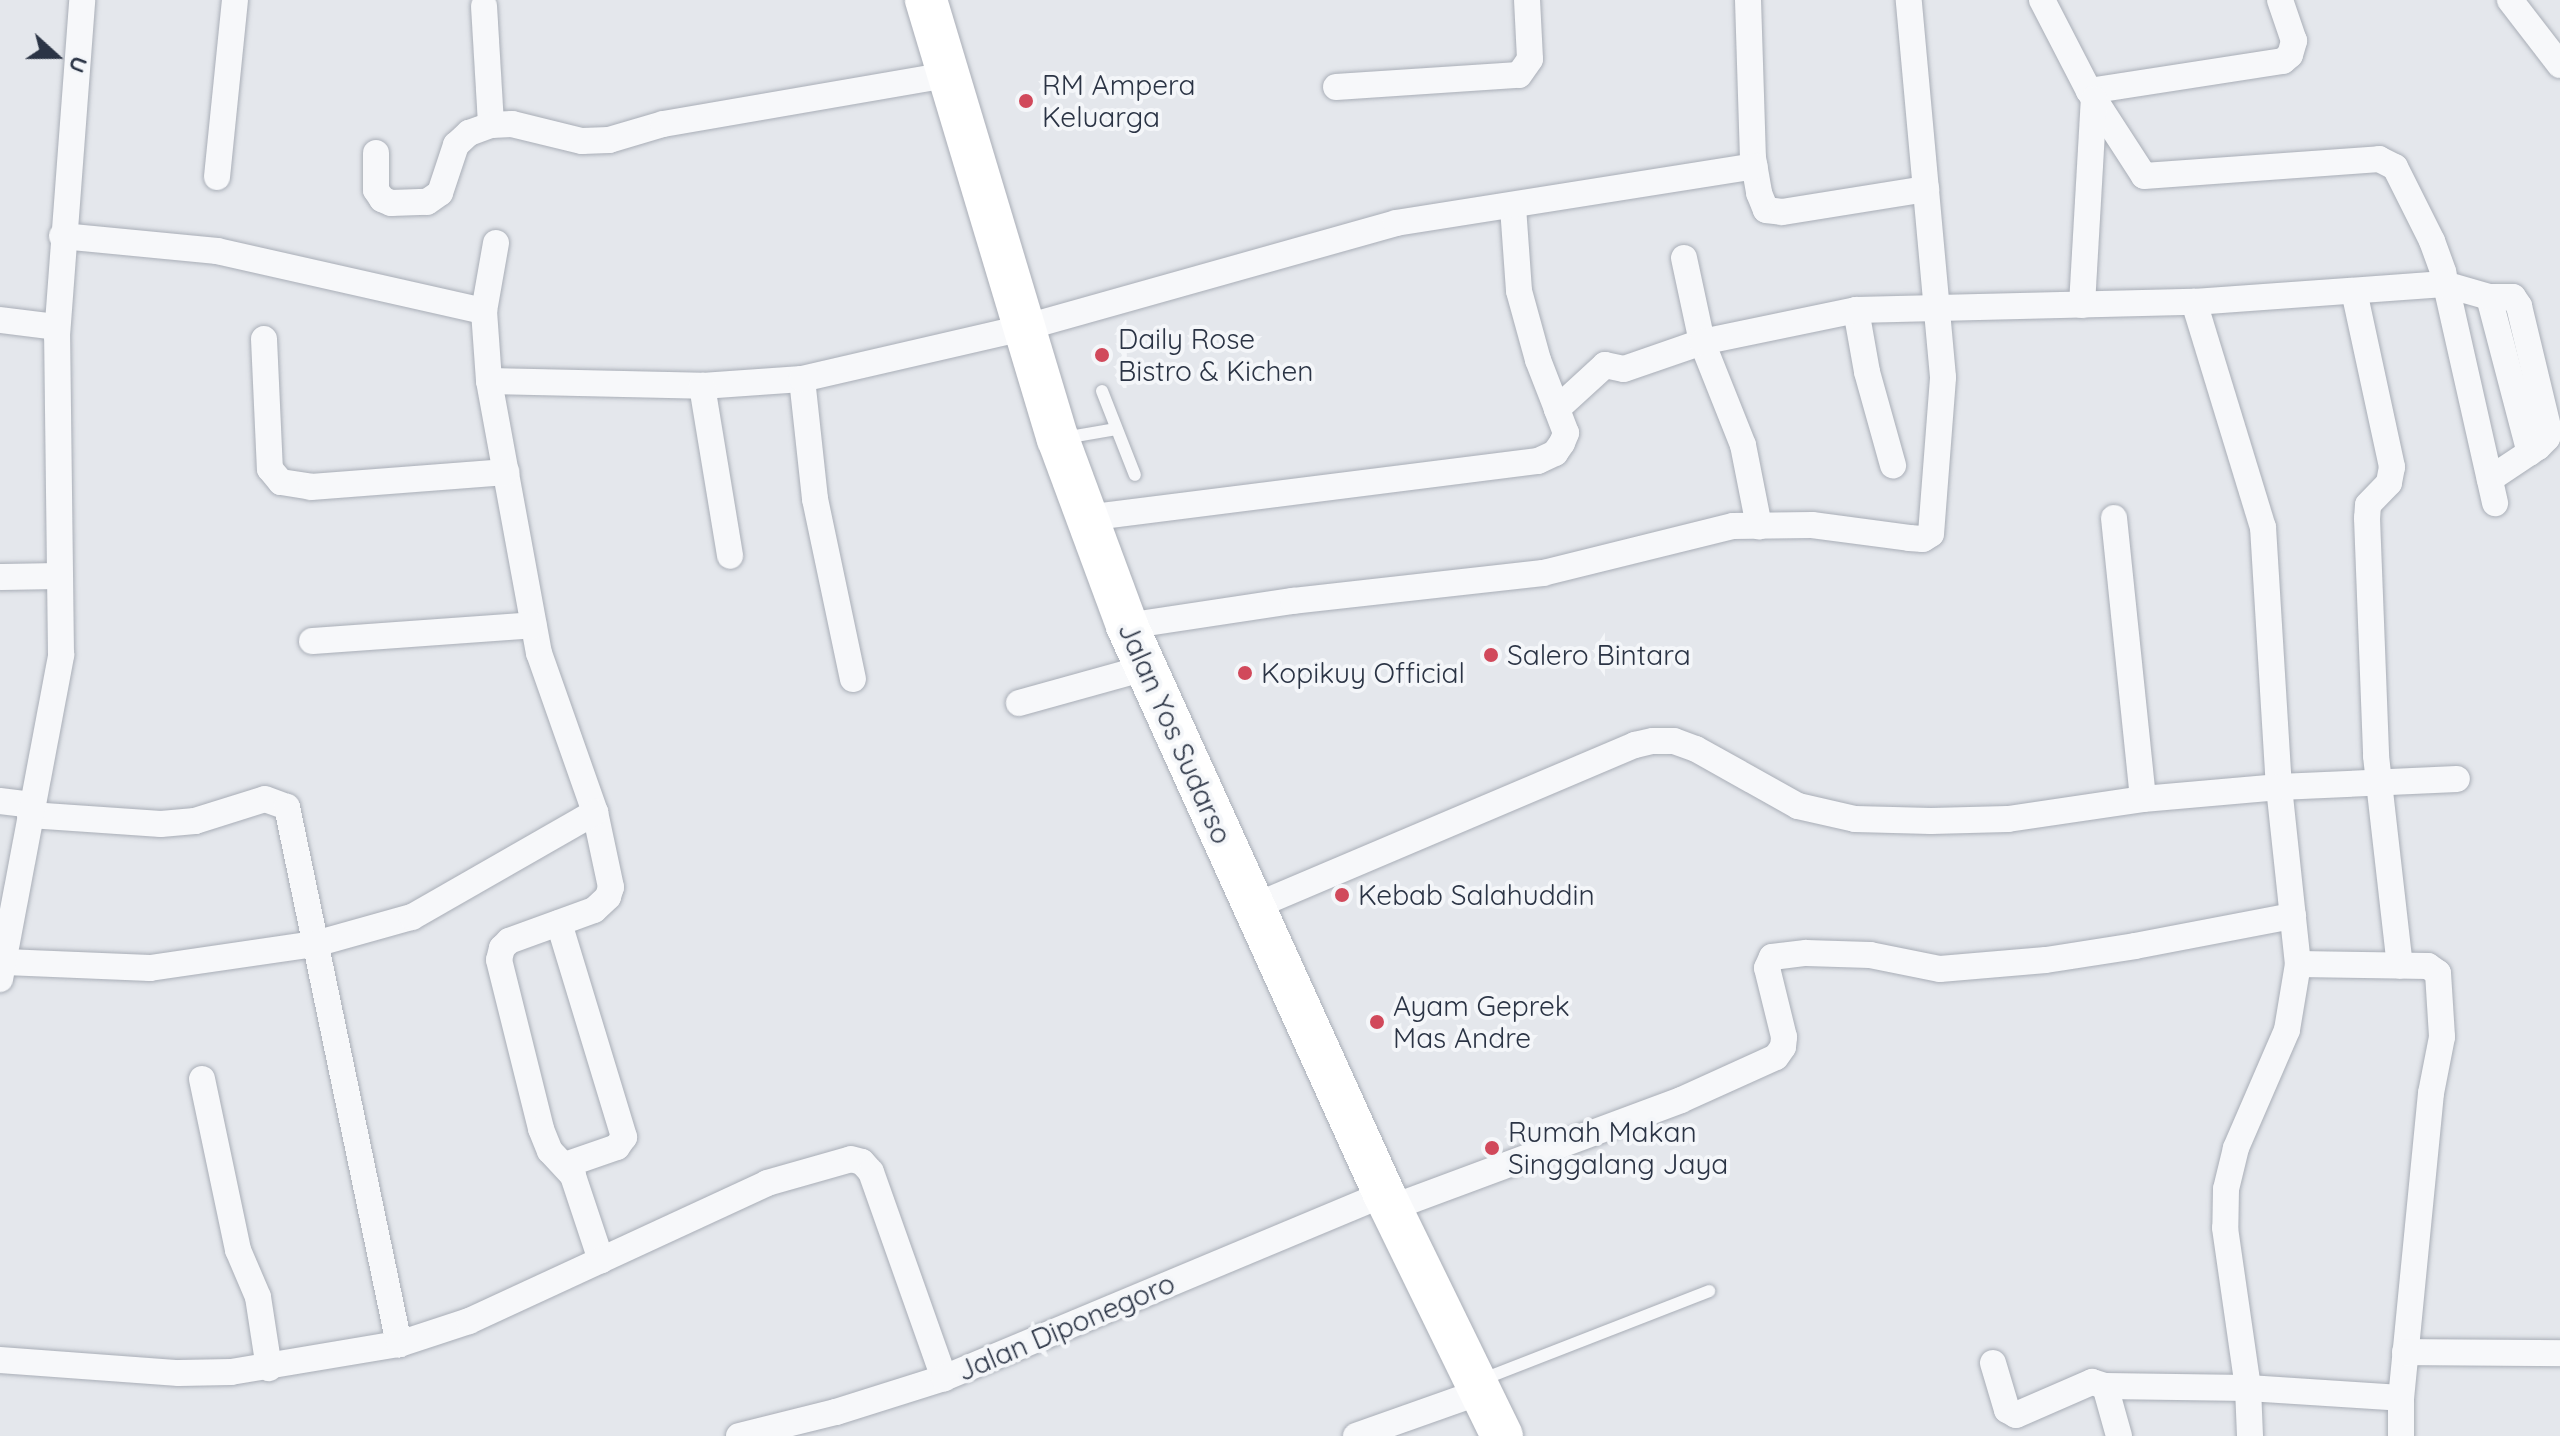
<!DOCTYPE html>
<html>
<head>
<meta charset="utf-8">
<style>
	body { margin:0 }
	#map { position:relative; width:2560px; height:1436px; overflow:hidden; background:#e4e7ec; font-family:Quicksand,sans-serif }
	div>[style] { position:absolute }
	.roads { filter:drop-shadow(0 0 2px #a9aeb7) drop-shadow(0 0 2px #a9aeb7) }
	.service>* { height:12px; margin:-6px; padding:0 6px; transform-origin:6px; border-radius:6px; background:#f7f8fa }
	.minor>* { height:26px; margin:-13px; padding:0 13px; transform-origin:13px; border-radius:13px; background:#f7f8fa }
	.trunk>* { height:42px; margin:-21px; padding:0 21px; transform-origin:21px; border-radius:21px; background:#fff }
	.dots>* { width:22px; height:22px; translate:-50% -50%; box-sizing:border-box; border:4px solid #f4f6f9; border-radius:50% }
	span { translate:-50% -50%; white-space:nowrap; text-align:center; line-height:1.15; -webkit-text-stroke:8px #f4f6f9; paint-order:stroke }
	.poi-label { font-size:28px; color:#2b3445 }
	.left { translate:0 -50%; text-align:left }
	.street-label { font-size:28px; color:#2b3445 }
	.north { position:absolute; left:16px; top:16px; width:80px; height:80px; -webkit-text-stroke:6px #f4f6f9; paint-order:stroke; rotate:111deg; font-size:22px; font-weight:700; line-height:32px; text-align:center; color:#2b3445 }
	.north::after { content:''; display:block; margin:auto; width:28px; height:36px; background:#2b3445; clip-path:polygon(50% 0,100% 100%,50% 72%,0 100%) }
</style>
</head>
<body>
<div id="map">
	<div class="roads">
		<div class="service">
			<div style="left:1102px;top:391px;width:90px;rotate:68.6deg"></div>
			<div style="left:1064px;top:438px;width:53px;rotate:-9.8deg"></div>
			<div style="left:1481px;top:1380px;width:245px;rotate:-21.3deg"></div>
		</div>
		<div class="minor">
			<div style="left:1748px;top:0;width:158px;rotate:88.2deg"></div>
			<div style="left:1753px;top:158px;width:36px;rotate:80deg"></div>
			<div style="left:1759px;top:193px;width:18px;rotate:68deg"></div>
			<div style="left:1766px;top:210px;width:16px;rotate:7deg"></div>
			<div style="left:1782px;top:212px;width:146px;rotate:-9.1deg"></div>
			<div style="left:2042px;top:0;width:102px;rotate:62.7deg"></div>
			<div style="left:2089px;top:91px;width:101px;rotate:57.1deg"></div>
			<div style="left:2144px;top:176px;width:236px;rotate:-4.1deg"></div>
			<div style="left:2379px;top:159px;width:18px;rotate:27deg"></div>
			<div style="left:2395px;top:167px;width:83px;rotate:63.4deg"></div>
			<div style="left:2432px;top:241px;width:33px;rotate:70deg"></div>
			<div style="left:2443px;top:272px;width:237px;rotate:77.3deg"></div>
			<div style="left:2510px;top:0;width:82px;rotate:52.4deg"></div>
			<div style="left:484px;top:6px;width:119px;rotate:86.6deg"></div>
			<div style="left:1336px;top:87px;width:183px;rotate:-3.8deg"></div>
			<div style="left:1519px;top:75px;width:19px;rotate:-55deg"></div>
			<div style="left:1530px;top:59px;width:59px;rotate:-92.9deg"></div>
			<div style="left:2089px;top:91px;width:196px;rotate:-8.8deg"></div>
			<div style="left:2283px;top:61px;width:9px;rotate:-41deg"></div>
			<div style="left:2290px;top:55px;width:15px;rotate:-74deg"></div>
			<div style="left:2294px;top:41px;width:43px;rotate:-108.9deg"></div>
			<div style="left:376px;top:153px;width:37px;rotate:90deg"></div>
			<div style="left:376px;top:190px;width:11px;rotate:56deg"></div>
			<div style="left:382px;top:199px;width:10px;rotate:24deg"></div>
			<div style="left:391px;top:203px;width:36px;rotate:-2deg"></div>
			<div style="left:427px;top:202px;width:16px;rotate:-35deg"></div>
			<div style="left:440px;top:193px;width:51px;rotate:-71.6deg"></div>
			<div style="left:456px;top:145px;width:18px;rotate:-43deg"></div>
			<div style="left:469px;top:133px;width:23px;rotate:-20deg"></div>
			<div style="left:491px;top:125px;width:21px;rotate:-3deg"></div>
			<div style="left:512px;top:124px;width:72px;rotate:13.7deg"></div>
			<div style="left:582px;top:141px;width:27px;rotate:-2deg"></div>
			<div style="left:609px;top:140px;width:56px;rotate:-16.5deg"></div>
			<div style="left:663px;top:124px;width:287px;rotate:-9.8deg"></div>
			<div style="left:217px;top:177px;width:178px;rotate:-84.2deg"></div>
			<div style="left:1513px;top:207px;width:84px;rotate:85.9deg"></div>
			<div style="left:1519px;top:291px;width:72px;rotate:74.6deg"></div>
			<div style="left:1538px;top:360px;width:53px;rotate:68.8deg"></div>
			<div style="left:62px;top:236px;width:156px;rotate:5.5deg"></div>
			<div style="left:217px;top:251px;width:274px;rotate:12.7deg"></div>
			<div style="left:496px;top:243px;width:69px;rotate:100deg"></div>
			<div style="left:484px;top:311px;width:70px;rotate:85.9deg"></div>
			<div style="left:489px;top:381px;width:277px;rotate:79.6deg"></div>
			<div style="left:539px;top:653px;width:169px;rotate:70.6deg"></div>
			<div style="left:595px;top:812px;width:77px;rotate:78deg"></div>
			<div style="left:611px;top:887px;width:10px;rotate:107deg"></div>
			<div style="left:608px;top:897px;width:19px;rotate:137deg"></div>
			<div style="left:594px;top:910px;width:90px;rotate:160deg"></div>
			<div style="left:509px;top:941px;width:10px;rotate:135deg"></div>
			<div style="left:502px;top:948px;width:12px;rotate:104deg"></div>
			<div style="left:499px;top:960px;width:174px;rotate:76deg"></div>
			<div style="left:541px;top:1129px;width:24px;rotate:68deg"></div>
			<div style="left:550px;top:1151px;width:34px;rotate:47deg"></div>
			<div style="left:573px;top:1176px;width:89px;rotate:71.6deg"></div>
			<div style="left:1684px;top:258px;width:86px;rotate:77.9deg"></div>
			<div style="left:1702px;top:342px;width:111px;rotate:68.3deg"></div>
			<div style="left:1743px;top:445px;width:83px;rotate:78.8deg"></div>
			<div style="left:2354px;top:291px;width:180px;rotate:77.8deg"></div>
			<div style="left:2392px;top:467px;width:16px;rotate:101deg"></div>
			<div style="left:2389px;top:483px;width:30px;rotate:134deg"></div>
			<div style="left:2368px;top:505px;width:13px;rotate:94deg"></div>
			<div style="left:2367px;top:518px;width:238px;rotate:87.8deg"></div>
			<div style="left:2376px;top:756px;width:211px;rotate:83.5deg"></div>
			<div style="left:2489px;top:297px;width:161px;rotate:75.3deg"></div>
			<div style="left:2194px;top:302px;width:235px;rotate:73deg"></div>
			<div style="left:2263px;top:527px;width:260px;rotate:86.5deg"></div>
			<div style="left:2279px;top:787px;width:178px;rotate:83.9deg"></div>
			<div style="left:2298px;top:964px;width:67px;rotate:99.5deg"></div>
			<div style="left:2287px;top:1030px;width:129px;rotate:113.4deg"></div>
			<div style="left:2236px;top:1148px;width:42px;rotate:103.7deg"></div>
			<div style="left:2226px;top:1189px;width:39px;rotate:91deg"></div>
			<div style="left:2225px;top:1228px;width:162px;rotate:81.8deg"></div>
			<div style="left:2248px;top:1388px;width:48px;rotate:87.6deg"></div>
			<div style="left:2082px;top:305px;width:206px;rotate:-86.7deg"></div>
			<div style="left:1856px;top:310px;width:63px;rotate:79.9deg"></div>
			<div style="left:1867px;top:372px;width:97px;rotate:74.4deg"></div>
			<div style="left:0;top:320px;width:57px;rotate:7deg"></div>
			<div style="left:264px;top:339px;width:130px;rotate:87.4deg"></div>
			<div style="left:270px;top:469px;width:17px;rotate:50deg"></div>
			<div style="left:281px;top:482px;width:30px;rotate:9deg"></div>
			<div style="left:311px;top:487px;width:196px;rotate:-4.4deg"></div>
			<div style="left:802px;top:379px;width:121px;rotate:83.8deg"></div>
			<div style="left:815px;top:499px;width:184px;rotate:78.1deg"></div>
			<div style="left:489px;top:381px;width:213px;rotate:1.3deg"></div>
			<div style="left:702px;top:386px;width:100px;rotate:-4deg"></div>
			<div style="left:802px;top:379px;width:227px;rotate:-13deg"></div>
			<div style="left:1023px;top:328px;width:387px;rotate:-15.7deg"></div>
			<div style="left:1396px;top:223px;width:363px;rotate:-9deg"></div>
			<div style="left:702px;top:386px;width:172px;rotate:80.6deg"></div>
			<div style="left:1086px;top:518px;width:456px;rotate:-7.2deg"></div>
			<div style="left:1538px;top:461px;width:19px;rotate:-25deg"></div>
			<div style="left:1555px;top:453px;width:12px;rotate:-55deg"></div>
			<div style="left:1562px;top:443px;width:11px;rotate:-68deg"></div>
			<div style="left:1566px;top:433px;width:26px;rotate:-111deg"></div>
			<div style="left:1557px;top:409px;width:65px;rotate:-42.5deg"></div>
			<div style="left:1605px;top:365px;width:19px;rotate:12deg"></div>
			<div style="left:1624px;top:369px;width:83px;rotate:-19.1deg"></div>
			<div style="left:1702px;top:342px;width:157px;rotate:-11.7deg"></div>
			<div style="left:1856px;top:310px;width:338px;rotate:-1.4deg"></div>
			<div style="left:2194px;top:302px;width:251px;rotate:-4.1deg"></div>
			<div style="left:2444px;top:284px;width:47px;rotate:16.1deg"></div>
			<div style="left:2489px;top:297px;width:24px"></div>
			<div style="left:2513px;top:297px;width:11px;rotate:56deg"></div>
			<div style="left:2519px;top:306px;width:129px;rotate:76.5deg"></div>
			<div style="left:2549px;top:431px;width:7px;rotate:106deg"></div>
			<div style="left:2547px;top:438px;width:13px;rotate:135deg"></div>
			<div style="left:2538px;top:447px;width:58px;rotate:146.3deg"></div>
			<div style="left:2114px;top:518px;width:282px;rotate:84.1deg"></div>
			<div style="left:0;top:577px;width:60px;rotate:-1deg"></div>
			<div style="left:1127px;top:626px;width:168px;rotate:-8.6deg"></div>
			<div style="left:1293px;top:601px;width:252px;rotate:-6.4deg"></div>
			<div style="left:1543px;top:573px;width:196px;rotate:-13.9deg"></div>
			<div style="left:1733px;top:526px;width:79px;rotate:-0.7deg"></div>
			<div style="left:1812px;top:525px;width:98px;rotate:7.6deg"></div>
			<div style="left:1909px;top:538px;width:14px;rotate:4deg"></div>
			<div style="left:1923px;top:539px;width:9px;rotate:-32deg"></div>
			<div style="left:1931px;top:534px;width:157px;rotate:-85.6deg"></div>
			<div style="left:1943px;top:377px;width:379px;rotate:-95.2deg"></div>
			<div style="left:312px;top:641px;width:222px;rotate:-4.1deg"></div>
			<div style="left:1019px;top:703px;width:131px;rotate:-15.5deg"></div>
			<div style="left:0;top:801px;width:32px;rotate:7deg"></div>
			<div style="left:30px;top:815px;width:131px;rotate:3.9deg"></div>
			<div style="left:161px;top:824px;width:34px;rotate:-5deg"></div>
			<div style="left:195px;top:821px;width:73px;rotate:-17.4deg"></div>
			<div style="left:265px;top:799px;width:23px;rotate:20deg"></div>
			<div style="left:287px;top:807px;width:549px;rotate:78.22deg"></div>
			<div style="left:1253px;top:907px;width:415px;rotate:-23deg"></div>
			<div style="left:1635px;top:745px;width:18px;rotate:-13deg"></div>
			<div style="left:1653px;top:741px;width:21px"></div>
			<div style="left:1674px;top:741px;width:23px;rotate:20deg"></div>
			<div style="left:1696px;top:749px;width:117px;rotate:29.2deg"></div>
			<div style="left:1798px;top:806px;width:58px;rotate:12.8deg"></div>
			<div style="left:1855px;top:819px;width:76px;rotate:1.5deg"></div>
			<div style="left:1931px;top:821px;width:77px;rotate:-1.5deg"></div>
			<div style="left:2008px;top:819px;width:136px;rotate:-8.4deg"></div>
			<div style="left:2143px;top:799px;width:137px;rotate:-5deg"></div>
			<div style="left:2279px;top:787px;width:178px;rotate:-2.6deg"></div>
			<div style="left:559px;top:923px;width:224px;rotate:73.1deg"></div>
			<div style="left:624px;top:1137px;width:12px;rotate:125deg"></div>
			<div style="left:617px;top:1147px;width:55px;rotate:160.9deg"></div>
			<div style="left:5px;top:962px;width:145px;rotate:2.4deg"></div>
			<div style="left:150px;top:968px;width:167px;rotate:-8.3deg"></div>
			<div style="left:315px;top:944px;width:101px;rotate:-15.6deg"></div>
			<div style="left:412px;top:917px;width:211px;rotate:-29.8deg"></div>
			<div style="left:2298px;top:964px;width:130px;rotate:0.9deg"></div>
			<div style="left:2428px;top:966px;width:12px;rotate:35deg"></div>
			<div style="left:2438px;top:973px;width:64px;rotate:86.4deg"></div>
			<div style="left:2442px;top:1037px;width:57px;rotate:101.1deg"></div>
			<div style="left:2431px;top:1093px;width:306px;rotate:95.6deg"></div>
			<div style="left:2401px;top:1398px;width:38px;rotate:90deg"></div>
			<div style="left:0;top:979px;width:330px;rotate:-79.3deg"></div>
			<div style="left:61px;top:655px;width:319px;rotate:-90.7deg"></div>
			<div style="left:57px;top:336px;width:337px;rotate:-85.7deg"></div>
			<div style="left:202px;top:1079px;width:175px;rotate:78.1deg"></div>
			<div style="left:238px;top:1250px;width:51px;rotate:66.9deg"></div>
			<div style="left:258px;top:1297px;width:72px;rotate:81.2deg"></div>
			<div style="left:1391px;top:1208px;width:309px;rotate:-20.4deg"></div>
			<div style="left:1681px;top:1100px;width:104px;rotate:-24.4deg"></div>
			<div style="left:1776px;top:1057px;width:12px;rotate:-55deg"></div>
			<div style="left:1783px;top:1047px;width:10px;rotate:-84deg"></div>
			<div style="left:1784px;top:1037px;width:71px;rotate:-103.8deg"></div>
			<div style="left:1767px;top:968px;width:12px;rotate:-66deg"></div>
			<div style="left:1772px;top:957px;width:34px;rotate:-7deg"></div>
			<div style="left:1806px;top:953px;width:64px;rotate:1.8deg"></div>
			<div style="left:1870px;top:955px;width:71px;rotate:11.3deg"></div>
			<div style="left:1940px;top:969px;width:106px;rotate:-4.9deg"></div>
			<div style="left:2046px;top:960px;width:90px;rotate:-8.9deg"></div>
			<div style="left:2135px;top:946px;width:161px;rotate:-10.8deg"></div>
			<div style="left:2405px;top:1352px;width:155px;rotate:0.4deg"></div>
			<div style="left:0;top:1360px;width:179px;rotate:4.2deg"></div>
			<div style="left:179px;top:1373px;width:52px;rotate:-1.1deg"></div>
			<div style="left:231px;top:1372px;width:170px;rotate:-9.5deg"></div>
			<div style="left:399px;top:1344px;width:74px;rotate:-18.2deg"></div>
			<div style="left:469px;top:1321px;width:328px;rotate:-24.8deg"></div>
			<div style="left:767px;top:1183px;width:87px;rotate:-15.9deg"></div>
			<div style="left:851px;top:1159px;width:11px;rotate:15deg"></div>
			<div style="left:862px;top:1162px;width:13px;rotate:48deg"></div>
			<div style="left:871px;top:1172px;width:219px;rotate:70.5deg"></div>
			<div style="left:1993px;top:1363px;width:49px;rotate:73.4deg"></div>
			<div style="left:2007px;top:1410px;width:10px;rotate:29deg"></div>
			<div style="left:2016px;top:1415px;width:83px;rotate:-23.5deg"></div>
			<div style="left:2092px;top:1382px;width:14px;rotate:17deg"></div>
			<div style="left:739px;top:1436px;width:100px;rotate:-13.9deg"></div>
			<div style="left:836px;top:1412px;width:113px;rotate:-17.5deg"></div>
			<div style="left:944px;top:1378px;width:477px;rotate:-22.7deg"></div>
			<div style="left:1356px;top:1436px;width:132px;rotate:-19.5deg"></div>
			<div style="left:2119px;top:1436px;width:52px;rotate:-105.6deg"></div>
			<div style="left:2105px;top:1386px;width:143px;rotate:0.8deg"></div>
			<div style="left:2248px;top:1388px;width:153px;rotate:3.7deg"></div>
		</div>
		<div class="trunk">
			<div style="left:926px;top:0;width:458px;rotate:73.3deg"></div>
			<div style="left:1058px;top:439px;width:199px;rotate:69.7deg"></div>
			<div style="left:1127px;top:626px;width:623px;rotate:65.65deg"></div>
			<div style="left:1384px;top:1194px;width:269px;rotate:64deg"></div>
		</div>
	</div>
	<div class="dots">
		<div style="left:1026px;top:101px;background:#d1495b"></div>
		<div style="left:1102px;top:355px;background:#d1495b"></div>
		<div style="left:1491px;top:655px;background:#d1495b"></div>
		<div style="left:1245px;top:673px;background:#d1495b"></div>
		<div style="left:1342px;top:895px;background:#d1495b"></div>
		<div style="left:1377px;top:1022px;background:#d1495b"></div>
		<div style="left:1492px;top:1148px;background:#d1495b"></div>
	</div>
	<div class="poi-label">
		<span class="left" style="left:1042px;top:101px">RM Ampera<br>Keluarga</span>
		<span class="left" style="left:1118px;top:355px">Daily Rose<br>Bistro &amp; Kichen</span>
		<span class="left" style="left:1507px;top:655px">Salero Bintara</span>
		<span class="left" style="left:1261px;top:673px">Kopikuy Official</span>
		<span class="left" style="left:1358px;top:895px">Kebab Salahuddin</span>
		<span class="left" style="left:1393px;top:1022px">Ayam Geprek<br>Mas Andre</span>
		<span class="left" style="left:1508px;top:1148px">Rumah Makan<br>Singgalang Jaya</span>
	</div>
	<div class="street-label">
		<span style="left:1175px;top:733px;rotate:66deg">Jalan Yos Sudarso</span>
		<span style="left:1066px;top:1327px;rotate:-23deg">Jalan Diponegoro</span>
	</div>
	<div class="north">U</div>
</div>
</body>
</html>
